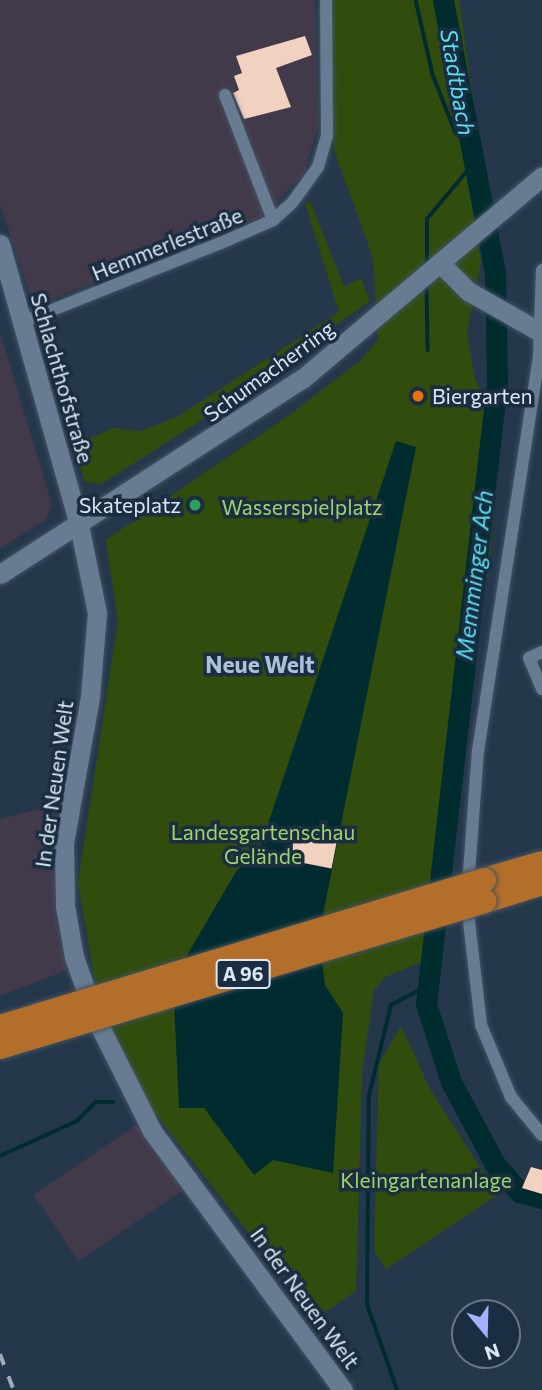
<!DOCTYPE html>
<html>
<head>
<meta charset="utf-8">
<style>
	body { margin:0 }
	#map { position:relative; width:542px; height:1390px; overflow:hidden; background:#25384b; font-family:Commissioner,sans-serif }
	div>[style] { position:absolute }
	.commercial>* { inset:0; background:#423a4a; transform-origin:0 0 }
	.green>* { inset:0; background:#314d0e }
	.water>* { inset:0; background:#002c30 }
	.stream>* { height:3.5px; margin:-1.75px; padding:0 1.75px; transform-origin:1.75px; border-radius:1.75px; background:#002c30 }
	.river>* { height:21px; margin:-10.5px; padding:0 10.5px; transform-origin:10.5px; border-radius:10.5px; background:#002c30 }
	.building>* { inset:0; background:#f1d1c0; transform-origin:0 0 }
	.roads { filter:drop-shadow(0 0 2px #435363) drop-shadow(0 0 2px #435363) }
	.street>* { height:12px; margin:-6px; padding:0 6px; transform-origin:6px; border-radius:6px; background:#677c92 }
	.secondary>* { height:19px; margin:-9.5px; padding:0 9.5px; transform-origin:9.5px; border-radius:9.5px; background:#677c92 }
	.highway>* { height:24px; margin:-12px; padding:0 12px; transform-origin:12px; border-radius:12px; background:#b36f2a }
	.rail>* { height:3.5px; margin-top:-1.75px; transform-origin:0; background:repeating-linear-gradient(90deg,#9eacbb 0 12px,transparent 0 24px) }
	.bridges { filter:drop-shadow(0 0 2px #435363) drop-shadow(0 0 2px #435363) }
	.highway-bridge>* { height:24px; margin:-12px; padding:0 12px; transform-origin:12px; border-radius:12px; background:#b36f2a }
	.dots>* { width:19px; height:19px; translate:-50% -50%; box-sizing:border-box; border:4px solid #1b2d40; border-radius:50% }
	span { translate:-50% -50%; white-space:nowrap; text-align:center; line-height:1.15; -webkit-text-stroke:7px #1b2d40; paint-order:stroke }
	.shield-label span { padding:2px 5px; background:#1b2d40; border:2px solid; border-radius:5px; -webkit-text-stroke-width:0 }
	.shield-label { font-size:19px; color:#dbe7f3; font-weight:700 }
	.street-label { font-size:21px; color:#dbe7f3 }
	.poi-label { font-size:21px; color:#dbe7f3 }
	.left { translate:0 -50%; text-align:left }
	.right { translate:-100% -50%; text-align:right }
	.park-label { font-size:21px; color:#9ed46a }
	.water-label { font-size:23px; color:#57e0ef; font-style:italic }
	.neighbourhood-label { font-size:23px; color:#aac1d9; font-weight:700 }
	.north { position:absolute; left:451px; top:1299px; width:70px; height:70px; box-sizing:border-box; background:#1b2d40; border:2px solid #687788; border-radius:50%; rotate:161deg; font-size:19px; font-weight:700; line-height:28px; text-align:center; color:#dbe7f3 }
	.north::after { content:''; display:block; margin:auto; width:24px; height:32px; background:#a2b2fd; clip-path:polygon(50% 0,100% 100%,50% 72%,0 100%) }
</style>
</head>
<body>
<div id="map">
	<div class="commercial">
		<div style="clip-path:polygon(0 0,315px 0,318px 127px,304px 174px,260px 218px,34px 306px,0 204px)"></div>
		<div style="clip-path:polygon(0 333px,52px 505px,46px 519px,0 549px)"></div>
		<div style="clip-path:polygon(47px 807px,58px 816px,54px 907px,67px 970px,0 996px,0 819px)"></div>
		<div style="left:138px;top:1124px;width:80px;height:126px;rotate:56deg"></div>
	</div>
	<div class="green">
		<div style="clip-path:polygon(332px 0,459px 0,485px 181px,473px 215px,481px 262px,467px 332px,475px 380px,501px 424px,490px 559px,443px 811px,440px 954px,385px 977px,374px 990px,362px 1073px,356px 1291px,325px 1312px,268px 1258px,151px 1108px,100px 1009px,78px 883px,118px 621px,106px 540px,291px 414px,361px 360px,378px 340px,373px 258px,334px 150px)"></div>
		<div style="clip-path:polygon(305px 203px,311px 203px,344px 287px,361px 278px,370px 301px,208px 416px,101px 484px,85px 482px,66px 423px,78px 427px,84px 441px,114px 428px,141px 431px,177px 417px,339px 312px)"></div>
		<div style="clip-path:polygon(401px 1026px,430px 1089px,497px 1195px,386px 1269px,374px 1251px,379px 1064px)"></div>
	</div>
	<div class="water">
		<div style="clip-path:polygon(396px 441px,416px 447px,319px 935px,325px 985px,343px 1013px,333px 1173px,273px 1160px,254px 1175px,204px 1108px,179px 1108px,173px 979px,237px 870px,258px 854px)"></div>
	</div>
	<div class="stream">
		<div style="left:416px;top:0;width:77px;rotate:77.2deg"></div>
		<div style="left:433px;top:75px;width:62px;rotate:68.4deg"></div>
		<div style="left:456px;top:133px;width:17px;rotate:40deg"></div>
		<div style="left:427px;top:264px;width:45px;rotate:-90deg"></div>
		<div style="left:427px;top:219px;width:72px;rotate:-50.1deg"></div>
		<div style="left:427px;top:283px;width:67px;rotate:89.1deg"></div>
		<div style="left:0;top:1156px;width:85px;rotate:-24.4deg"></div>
		<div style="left:77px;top:1121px;width:27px;rotate:-45deg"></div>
		<div style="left:96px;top:1102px;width:17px"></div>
		<div style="left:397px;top:1390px;width:90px;rotate:-109.4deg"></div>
		<div style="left:367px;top:1305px;width:209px;rotate:-89.5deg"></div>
		<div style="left:369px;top:1096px;width:94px;rotate:-76.4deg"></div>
		<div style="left:391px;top:1005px;width:38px;rotate:-28deg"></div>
	</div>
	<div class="river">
		<div style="left:443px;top:0;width:278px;rotate:79.2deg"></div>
		<div style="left:495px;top:273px;width:109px;rotate:88.9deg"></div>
		<div style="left:497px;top:382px;width:626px;rotate:96.51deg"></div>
		<div style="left:426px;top:1004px;width:82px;rotate:72.2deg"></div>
		<div style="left:451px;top:1082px;width:93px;rotate:61.8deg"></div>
		<div style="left:495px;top:1164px;width:37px;rotate:49deg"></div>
		<div style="left:519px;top:1192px;width:24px;rotate:15deg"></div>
	</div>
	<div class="building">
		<div style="clip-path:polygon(305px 36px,312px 55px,276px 68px,291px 107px,244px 119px,233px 93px,239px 90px,234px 76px,242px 73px,236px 56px)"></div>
		<div style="left:296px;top:826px;width:43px;height:35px;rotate:11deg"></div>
		<div style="clip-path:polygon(531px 1167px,542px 1170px,542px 1194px,522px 1188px)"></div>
	</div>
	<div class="roads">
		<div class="street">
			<div style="left:225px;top:95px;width:134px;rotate:69deg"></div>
			<div style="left:22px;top:322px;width:214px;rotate:-21.7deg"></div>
			<div style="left:221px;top:243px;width:57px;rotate:-23.9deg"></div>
			<div style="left:273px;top:220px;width:25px;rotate:-42deg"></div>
			<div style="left:292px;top:203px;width:44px;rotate:-54.2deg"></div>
			<div style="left:318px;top:167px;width:32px;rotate:-74deg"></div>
			<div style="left:327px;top:136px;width:136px;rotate:-90.4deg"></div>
			<div style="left:542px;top:652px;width:14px;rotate:155deg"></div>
			<div style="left:529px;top:658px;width:34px;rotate:67deg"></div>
			<div style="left:468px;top:886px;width:135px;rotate:-85.8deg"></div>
			<div style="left:478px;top:751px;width:400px;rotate:-81.2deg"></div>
			<div style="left:539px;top:356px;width:86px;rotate:-88deg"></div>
			<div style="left:467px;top:905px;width:121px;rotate:83.3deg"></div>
			<div style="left:481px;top:1025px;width:78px;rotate:67.4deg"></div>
			<div style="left:511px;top:1097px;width:49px;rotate:50.8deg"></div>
		</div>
		<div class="secondary">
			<div style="left:0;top:244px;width:292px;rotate:74.3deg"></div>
			<div style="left:79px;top:525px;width:90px;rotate:78.4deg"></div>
			<div style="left:97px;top:613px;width:84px;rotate:94.8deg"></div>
			<div style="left:90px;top:697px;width:148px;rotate:100.1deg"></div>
			<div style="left:64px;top:843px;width:63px;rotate:89.1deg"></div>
			<div style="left:65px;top:906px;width:52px;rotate:80deg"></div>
			<div style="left:74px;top:957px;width:66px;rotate:70.5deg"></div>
			<div style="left:96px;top:1019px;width:125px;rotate:63.4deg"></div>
			<div style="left:152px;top:1131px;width:322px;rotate:53.6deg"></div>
			<div style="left:442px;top:265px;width:37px;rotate:45deg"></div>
			<div style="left:468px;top:291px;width:85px;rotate:29.6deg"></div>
			<div style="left:0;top:574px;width:359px;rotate:-32.9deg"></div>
			<div style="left:302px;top:379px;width:314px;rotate:-40.2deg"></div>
		</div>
		<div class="highway">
			<div style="left:484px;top:880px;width:60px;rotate:-16.3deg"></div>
			<div style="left:485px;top:901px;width:60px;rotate:-17.5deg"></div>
		</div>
	</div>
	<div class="rail">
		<div style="left:0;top:1354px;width:39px;rotate:69deg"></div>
	</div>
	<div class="bridges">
		<div class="highway-bridge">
			<div style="left:0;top:1027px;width:506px;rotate:-16.89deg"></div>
			<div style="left:0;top:1047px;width:506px;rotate:-16.75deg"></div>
		</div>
	</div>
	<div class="dots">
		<div style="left:418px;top:396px;background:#e8710a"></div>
		<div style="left:195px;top:505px;background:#2e9e5b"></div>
	</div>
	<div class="shield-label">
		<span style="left:243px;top:974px">A 96</span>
	</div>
	<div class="street-label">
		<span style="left:167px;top:244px;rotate:-22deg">Hemmerlestraße</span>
		<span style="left:269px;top:371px;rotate:-36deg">Schumacherring</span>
		<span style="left:62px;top:378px;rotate:74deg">Schlachthofstraße</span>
		<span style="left:54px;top:784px;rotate:-82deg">In der Neuen Welt</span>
		<span style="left:305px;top:1298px;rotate:54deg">In der Neuen Welt</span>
	</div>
	<div class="poi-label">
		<span class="left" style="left:432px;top:396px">Biergarten</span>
		<span class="right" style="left:181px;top:505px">Skateplatz</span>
	</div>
	<div class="park-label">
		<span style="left:302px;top:507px">Wasserspielplatz</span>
		<span style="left:263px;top:844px">Landesgartenschau<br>Gelände</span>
		<span style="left:426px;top:1180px">Kleingartenanlage</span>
	</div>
	<div class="water-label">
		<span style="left:458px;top:82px;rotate:80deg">Stadtbach</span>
		<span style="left:474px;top:575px;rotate:-83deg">Memminger Ach</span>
	</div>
	<div class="neighbourhood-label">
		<span style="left:260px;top:664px">Neue Welt</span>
	</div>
	<div class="north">N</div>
</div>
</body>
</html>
